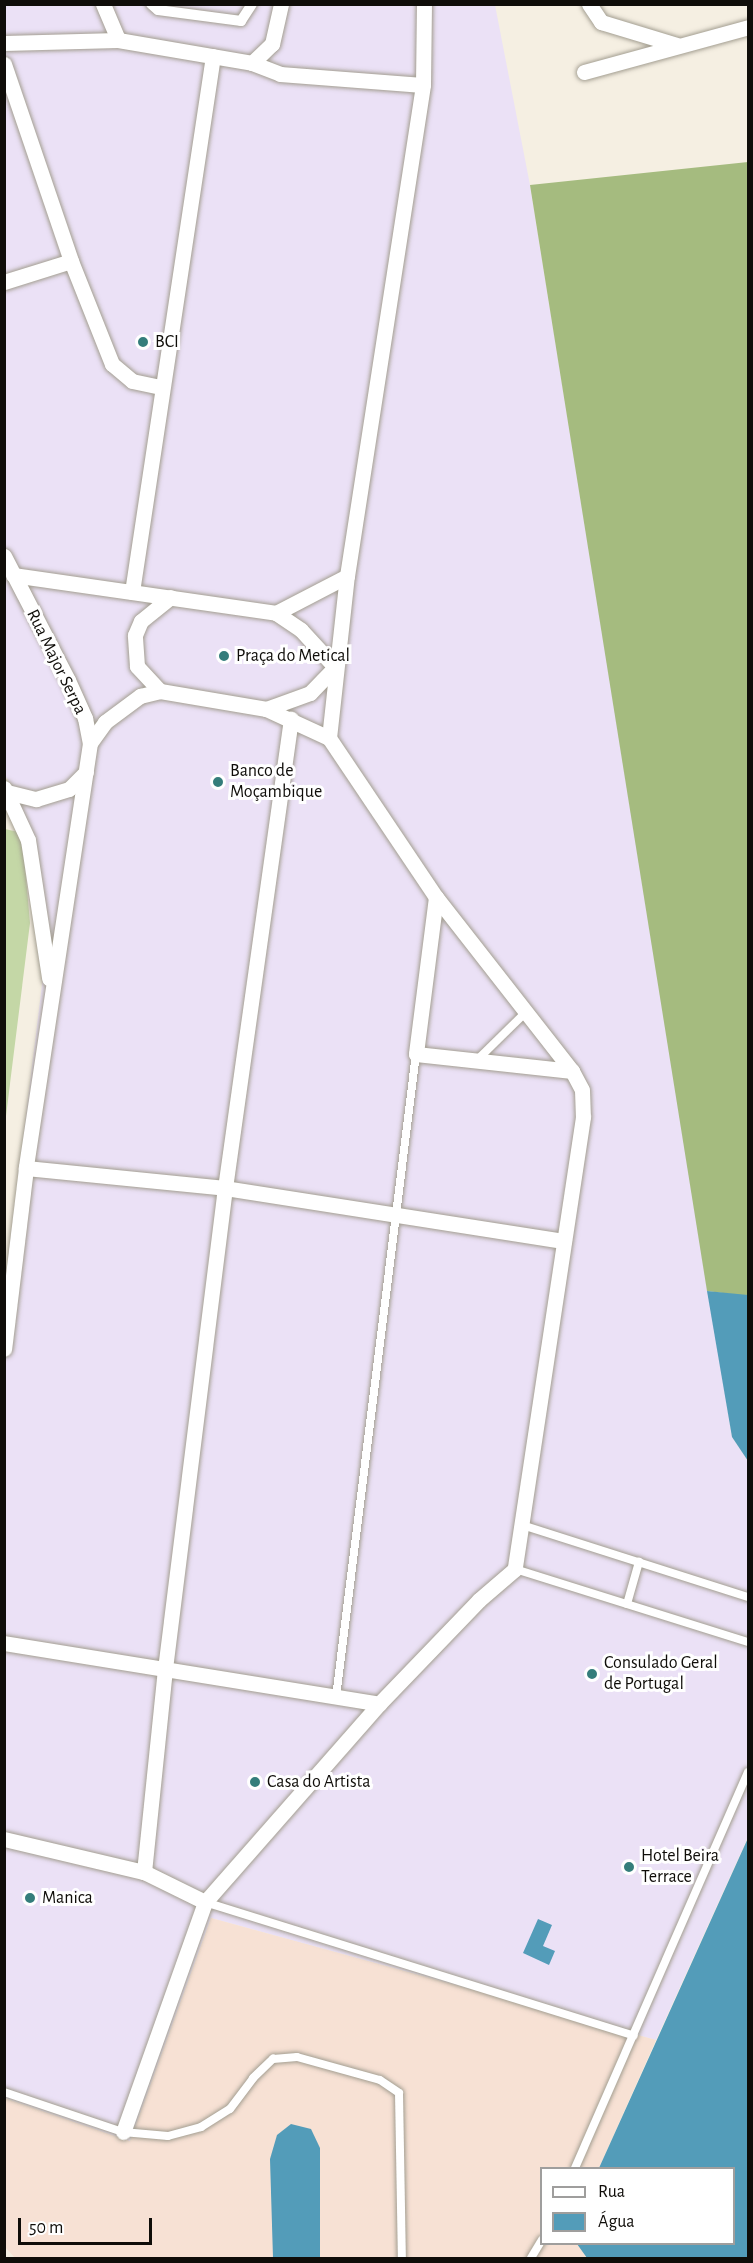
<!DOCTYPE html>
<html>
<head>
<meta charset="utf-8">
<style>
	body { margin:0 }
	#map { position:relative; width:753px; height:2263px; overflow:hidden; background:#f5efe2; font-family:"Alegreya Sans",sans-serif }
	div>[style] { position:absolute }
	.commercial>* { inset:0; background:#ebe1f6 }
	.industrial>* { inset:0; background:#f7e1d4 }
	.green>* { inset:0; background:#c4d7a6 }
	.forest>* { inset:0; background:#a5bb7f }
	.water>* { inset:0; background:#539cb9 }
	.roads { filter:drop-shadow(0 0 2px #a39e91) drop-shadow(0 0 2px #a39e91) }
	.service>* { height:8px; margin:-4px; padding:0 4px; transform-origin:4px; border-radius:4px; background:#fff }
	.pedestrian>* { height:10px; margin:-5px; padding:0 5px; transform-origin:5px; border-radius:5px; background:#fff }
	.minor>* { height:15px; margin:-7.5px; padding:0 7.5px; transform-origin:7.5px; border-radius:7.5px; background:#fff }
	.dots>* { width:16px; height:16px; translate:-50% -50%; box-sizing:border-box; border:3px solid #fff; border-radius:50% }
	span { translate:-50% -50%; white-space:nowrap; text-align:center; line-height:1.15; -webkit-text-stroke:6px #fff; paint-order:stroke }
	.poi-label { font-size:18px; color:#0f0d09 }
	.left { translate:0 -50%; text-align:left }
	.street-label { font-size:18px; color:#0f0d09 }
	.frame { position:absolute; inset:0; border:6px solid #0f0d09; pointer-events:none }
	.legend { position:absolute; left:540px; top:2167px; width:195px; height:78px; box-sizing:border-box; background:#fff; border:2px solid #9f9e9d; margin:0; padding:8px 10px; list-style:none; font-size:18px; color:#0f0d09 }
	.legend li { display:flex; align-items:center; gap:12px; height:30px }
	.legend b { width:30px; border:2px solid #9f9e9d }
	.scale { position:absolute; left:18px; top:2218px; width:134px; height:27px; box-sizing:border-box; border:3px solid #0f0d09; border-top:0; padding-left:8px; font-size:18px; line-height:21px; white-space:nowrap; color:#0f0d09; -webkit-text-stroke:4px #fff; paint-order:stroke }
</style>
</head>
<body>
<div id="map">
	<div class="commercial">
		<div style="clip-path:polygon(5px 5px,495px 5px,530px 185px,732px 1437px,748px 1461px,748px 1837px,656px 2040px,211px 1918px,130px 2142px,5px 2098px,4px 1294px,49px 928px,15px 790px,4px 774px)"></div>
	</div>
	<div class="industrial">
		<div style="clip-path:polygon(211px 1918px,656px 2040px,599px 2168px,542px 2168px,542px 2244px,577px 2244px,587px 2258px,15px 2258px,5px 2247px,4px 2098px,130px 2141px)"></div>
	</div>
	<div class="green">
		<div style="clip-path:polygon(5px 829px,18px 832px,24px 855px,30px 923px,5px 1124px)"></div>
	</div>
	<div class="forest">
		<div style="clip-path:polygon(748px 162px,748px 1295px,746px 1296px,707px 1291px,530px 185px)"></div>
	</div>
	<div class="water">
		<div style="clip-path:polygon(707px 1291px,748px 1295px,748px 1461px,732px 1437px)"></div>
		<div style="clip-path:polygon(748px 1838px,748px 2258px,587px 2258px,577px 2244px,734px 2244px,734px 2168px,599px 2168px)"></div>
		<div style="clip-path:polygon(538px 1919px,552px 1925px,543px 1946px,555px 1951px,549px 1965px,523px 1953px)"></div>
		<div style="clip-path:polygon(291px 2124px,311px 2129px,320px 2148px,320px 2258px,273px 2258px,270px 2159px,277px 2135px)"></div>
	</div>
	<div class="roads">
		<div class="service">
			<div style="left:478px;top:1059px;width:67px;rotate:-44.4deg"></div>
			<div style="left:522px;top:1525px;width:237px;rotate:17.7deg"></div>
			<div style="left:515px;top:1569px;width:244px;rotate:17.4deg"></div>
			<div style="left:627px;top:1604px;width:44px;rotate:-74.1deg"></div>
			<div style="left:336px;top:1697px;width:648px;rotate:-82.91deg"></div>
			<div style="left:205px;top:1902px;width:449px;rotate:17.3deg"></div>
			<div style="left:4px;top:2092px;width:126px;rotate:18.6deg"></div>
			<div style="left:123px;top:2132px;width:45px;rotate:5.1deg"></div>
			<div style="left:168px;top:2136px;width:34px;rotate:-15deg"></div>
			<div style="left:201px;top:2127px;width:34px;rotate:-32deg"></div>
			<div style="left:230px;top:2109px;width:39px;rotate:-53deg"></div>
			<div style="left:253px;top:2078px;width:28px;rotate:-44deg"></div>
			<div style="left:273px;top:2059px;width:24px;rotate:-5deg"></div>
			<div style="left:297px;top:2057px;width:86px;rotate:15.5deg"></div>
			<div style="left:380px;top:2080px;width:23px;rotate:34deg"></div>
			<div style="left:399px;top:2093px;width:165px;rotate:89deg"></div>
			<div style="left:575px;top:2168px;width:432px;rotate:-66.4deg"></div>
			<div style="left:531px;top:2258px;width:21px;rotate:-59deg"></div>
		</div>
		<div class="pedestrian">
			<div style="left:151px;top:4px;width:9px;rotate:41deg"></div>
			<div style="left:158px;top:10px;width:84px;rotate:7.5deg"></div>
			<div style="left:241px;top:21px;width:20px;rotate:-57deg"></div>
		</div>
		<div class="minor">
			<div style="left:103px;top:4px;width:39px;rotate:67deg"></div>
			<div style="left:589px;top:4px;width:22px;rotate:56deg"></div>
			<div style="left:601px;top:22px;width:79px;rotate:16.8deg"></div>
			<div style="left:4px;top:43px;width:114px;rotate:-1.5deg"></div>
			<div style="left:118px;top:40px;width:136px;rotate:9.7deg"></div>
			<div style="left:252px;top:63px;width:30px;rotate:21deg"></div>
			<div style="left:280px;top:74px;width:143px;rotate:4.4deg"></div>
			<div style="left:252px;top:63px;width:28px;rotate:-44deg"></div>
			<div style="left:272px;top:44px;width:41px;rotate:-77.3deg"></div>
			<div style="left:4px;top:64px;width:208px;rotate:71.2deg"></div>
			<div style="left:71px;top:261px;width:111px;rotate:68.3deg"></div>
			<div style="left:112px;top:364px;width:26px;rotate:40deg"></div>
			<div style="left:132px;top:381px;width:29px;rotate:12deg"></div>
			<div style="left:584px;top:72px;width:170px;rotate:-15.3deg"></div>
			<div style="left:4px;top:282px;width:70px;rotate:-17.4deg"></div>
			<div style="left:4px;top:556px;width:140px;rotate:62.7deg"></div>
			<div style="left:68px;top:680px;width:42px;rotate:65.9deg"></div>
			<div style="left:85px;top:718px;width:25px;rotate:79deg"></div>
			<div style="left:90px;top:743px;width:430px;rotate:98.6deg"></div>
			<div style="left:26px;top:1168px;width:182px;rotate:96.9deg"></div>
			<div style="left:13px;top:575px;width:266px;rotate:8.2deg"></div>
			<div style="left:276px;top:613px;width:30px;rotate:34deg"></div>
			<div style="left:301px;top:630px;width:50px;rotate:47.4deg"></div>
			<div style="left:132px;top:592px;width:542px;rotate:-81.41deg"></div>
			<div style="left:276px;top:613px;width:80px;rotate:-27.5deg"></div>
			<div style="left:160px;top:691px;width:34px;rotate:-133deg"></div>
			<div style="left:137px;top:666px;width:31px;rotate:-94deg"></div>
			<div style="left:135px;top:635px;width:15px;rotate:-67deg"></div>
			<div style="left:141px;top:621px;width:38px;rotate:-39deg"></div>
			<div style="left:266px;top:709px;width:47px;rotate:-20deg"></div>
			<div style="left:310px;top:693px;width:36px;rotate:-46deg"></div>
			<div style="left:329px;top:738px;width:163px;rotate:-83.7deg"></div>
			<div style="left:347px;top:576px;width:497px;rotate:-81.2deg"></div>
			<div style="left:423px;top:85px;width:81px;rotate:-89.3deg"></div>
			<div style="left:90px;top:743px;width:26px;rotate:-54deg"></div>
			<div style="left:105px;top:722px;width:44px;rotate:-36.6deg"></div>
			<div style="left:140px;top:696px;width:21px;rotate:-14deg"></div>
			<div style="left:160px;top:691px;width:108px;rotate:9.6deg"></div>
			<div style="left:266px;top:709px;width:69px;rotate:24.7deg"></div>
			<div style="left:329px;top:738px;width:192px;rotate:56.1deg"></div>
			<div style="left:436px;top:897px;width:221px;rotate:52deg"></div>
			<div style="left:572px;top:1071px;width:21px;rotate:62deg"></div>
			<div style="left:582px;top:1090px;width:27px;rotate:88deg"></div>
			<div style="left:583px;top:1117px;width:457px;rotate:98.6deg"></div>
			<div style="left:515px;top:1569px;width:48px;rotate:139.3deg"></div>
			<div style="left:479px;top:1600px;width:144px;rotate:133.9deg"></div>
			<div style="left:379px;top:1704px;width:264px;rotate:131.3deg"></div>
			<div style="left:205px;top:1902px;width:244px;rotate:109.6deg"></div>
			<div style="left:4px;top:788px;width:57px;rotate:65.2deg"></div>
			<div style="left:28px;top:840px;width:140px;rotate:81.3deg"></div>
			<div style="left:7px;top:792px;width:30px;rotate:14deg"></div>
			<div style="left:36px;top:799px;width:34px;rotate:-17deg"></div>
			<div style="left:69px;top:789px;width:24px;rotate:-45deg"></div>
			<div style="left:436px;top:897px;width:158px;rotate:97.3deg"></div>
			<div style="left:416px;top:1054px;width:157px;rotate:6.2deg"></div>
			<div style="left:26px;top:1168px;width:200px;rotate:5.7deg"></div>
			<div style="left:225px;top:1188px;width:343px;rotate:8.9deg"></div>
			<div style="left:4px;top:1643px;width:380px;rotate:9.2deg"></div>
			<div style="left:4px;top:1839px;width:144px;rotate:13.3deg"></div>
			<div style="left:144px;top:1872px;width:68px;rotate:26.2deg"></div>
			<div style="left:144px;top:1872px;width:204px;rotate:-84.1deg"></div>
			<div style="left:165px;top:1669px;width:485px;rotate:-82.9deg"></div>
			<div style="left:225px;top:1188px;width:474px;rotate:-82deg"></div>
		</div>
	</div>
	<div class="dots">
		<div style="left:143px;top:342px;background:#347d7b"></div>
		<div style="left:224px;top:656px;background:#347d7b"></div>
		<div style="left:218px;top:782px;background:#347d7b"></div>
		<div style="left:592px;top:1674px;background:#347d7b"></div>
		<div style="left:255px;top:1782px;background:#347d7b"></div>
		<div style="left:629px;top:1867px;background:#347d7b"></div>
		<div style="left:30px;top:1898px;background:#347d7b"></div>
	</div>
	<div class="poi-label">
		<span class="left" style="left:155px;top:342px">BCI</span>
		<span class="left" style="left:236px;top:656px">Praça do Metical</span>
		<span class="left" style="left:230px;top:782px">Banco de<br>Moçambique</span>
		<span class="left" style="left:604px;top:1674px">Consulado Geral<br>de Portugal</span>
		<span class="left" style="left:267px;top:1782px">Casa do Artista</span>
		<span class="left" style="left:641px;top:1867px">Hotel Beira<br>Terrace</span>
		<span class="left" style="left:42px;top:1898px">Manica</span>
	</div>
	<div class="street-label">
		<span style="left:56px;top:662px;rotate:64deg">Rua Major Serpa</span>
	</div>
	<div class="frame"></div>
	<ul class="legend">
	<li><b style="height:8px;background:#fff"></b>Rua</li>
	<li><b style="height:16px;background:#539cb9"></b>Água</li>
	</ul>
	<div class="scale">50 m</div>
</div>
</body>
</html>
